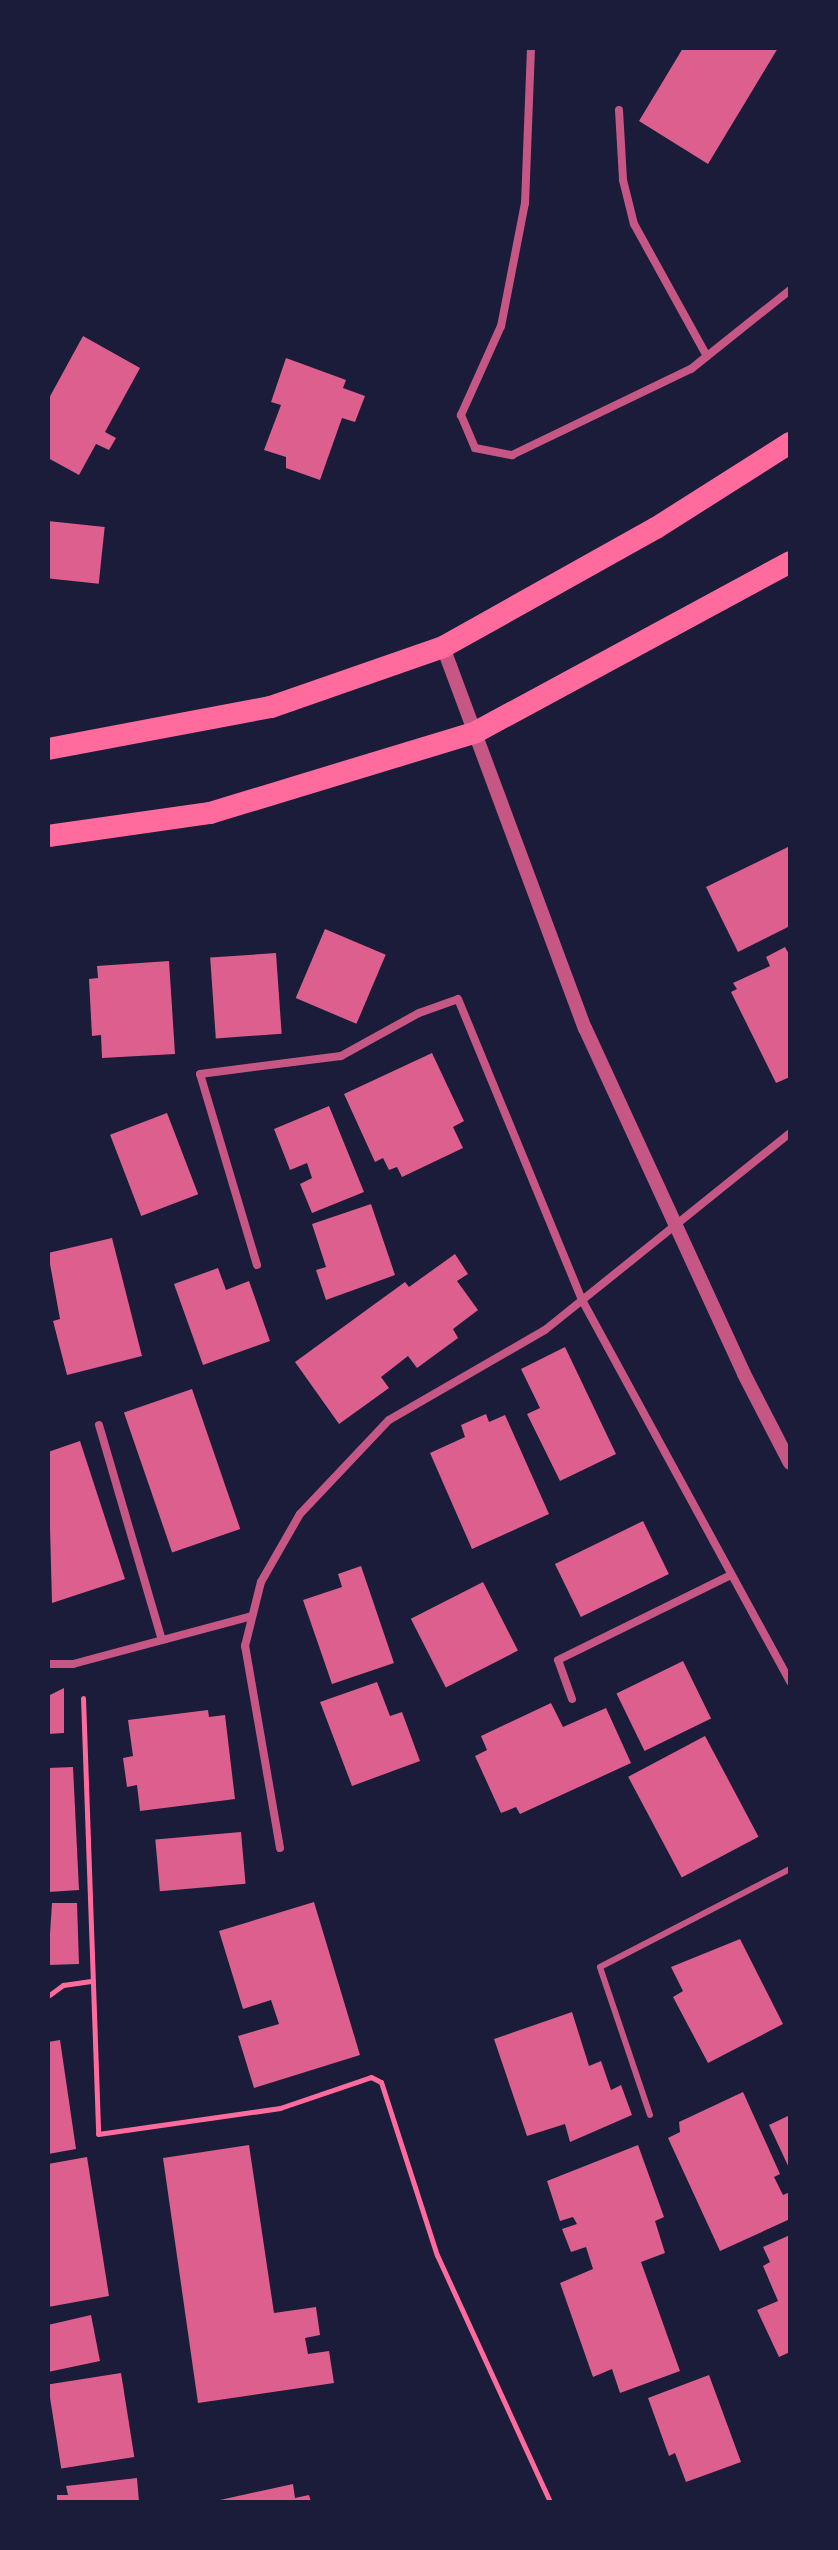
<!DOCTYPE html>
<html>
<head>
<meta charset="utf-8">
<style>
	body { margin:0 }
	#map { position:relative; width:838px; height:2550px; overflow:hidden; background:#1b1b3a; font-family:Roboto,sans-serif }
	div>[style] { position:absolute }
	.building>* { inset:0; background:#dd5f8e; transform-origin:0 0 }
	.path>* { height:5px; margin:-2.5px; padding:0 2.5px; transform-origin:2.5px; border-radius:2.5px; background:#ff6b9d }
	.service>* { height:6px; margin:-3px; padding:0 3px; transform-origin:3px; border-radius:3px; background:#c65784 }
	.minor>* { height:8px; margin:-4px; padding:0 4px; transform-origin:4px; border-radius:4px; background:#c65784 }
	.tertiary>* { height:14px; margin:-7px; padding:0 7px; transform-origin:7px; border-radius:7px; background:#c65784 }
	.trunk>* { height:22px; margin:-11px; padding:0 11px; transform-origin:11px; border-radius:11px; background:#ff6b9d }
	span { translate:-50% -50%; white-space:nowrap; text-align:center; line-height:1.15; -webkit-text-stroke:6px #1b1b3a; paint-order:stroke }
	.frame { position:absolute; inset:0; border:50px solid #1b1b3a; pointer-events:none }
</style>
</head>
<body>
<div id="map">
	<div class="building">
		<div style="clip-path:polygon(683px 48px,778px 48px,708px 164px,639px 121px)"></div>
		<div style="clip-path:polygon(83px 336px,140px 368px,105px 432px,116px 438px,109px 450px,96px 444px,79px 475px,48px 458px,48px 400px)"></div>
		<div style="clip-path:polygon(286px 358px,346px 380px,343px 388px,365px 396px,355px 422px,342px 418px,320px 480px,286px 468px,286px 457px,264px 450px,281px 405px,271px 402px)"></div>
		<div style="left:48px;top:521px;width:57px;height:57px;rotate:6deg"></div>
		<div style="clip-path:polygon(790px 846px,790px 926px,738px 952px,706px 887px)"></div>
		<div style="left:325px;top:929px;width:66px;height:75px;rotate:23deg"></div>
		<div style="clip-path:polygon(785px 947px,790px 956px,790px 1077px,776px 1083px,731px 992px,737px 989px,733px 983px,770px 966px,766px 957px)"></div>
		<div style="left:276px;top:953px;width:81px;height:66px;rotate:86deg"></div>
		<div style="clip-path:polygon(169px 961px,175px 1054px,102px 1058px,101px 1035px,92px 1036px,89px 979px,98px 978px,97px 966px)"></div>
		<div style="clip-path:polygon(432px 1053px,464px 1121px,453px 1127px,463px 1148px,402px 1177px,397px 1167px,389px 1170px,383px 1158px,375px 1162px,344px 1094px)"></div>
		<div style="clip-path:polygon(329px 1106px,364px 1192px,312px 1213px,300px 1184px,312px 1178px,307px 1163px,290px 1170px,274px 1129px)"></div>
		<div style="left:167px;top:1113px;width:87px;height:61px;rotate:69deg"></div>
		<div style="clip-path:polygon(371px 1204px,395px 1275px,326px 1300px,316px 1270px,326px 1267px,312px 1224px)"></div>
		<div style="clip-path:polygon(112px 1238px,142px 1356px,67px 1375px,53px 1321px,60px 1319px,48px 1253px)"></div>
		<div style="clip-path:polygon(455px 1254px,468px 1274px,457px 1281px,478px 1310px,453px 1329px,458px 1338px,417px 1368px,408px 1356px,381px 1377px,389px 1388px,339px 1424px,295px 1362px,405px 1282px,409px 1287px)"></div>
		<div style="clip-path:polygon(218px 1268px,226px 1290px,249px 1281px,270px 1341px,203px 1365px,174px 1284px)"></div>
		<div style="clip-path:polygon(565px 1347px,616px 1454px,560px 1481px,527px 1414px,540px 1408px,521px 1369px)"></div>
		<div style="left:192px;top:1389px;width:148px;height:72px;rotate:71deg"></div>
		<div style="clip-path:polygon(486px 1414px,489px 1422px,505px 1415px,549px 1514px,472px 1549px,430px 1453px,465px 1437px,461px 1425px)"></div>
		<div style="clip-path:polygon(80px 1441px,125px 1579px,52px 1603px,48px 1452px)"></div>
		<div style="left:643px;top:1521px;width:59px;height:98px;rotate:64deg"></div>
		<div style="clip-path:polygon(361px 1566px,394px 1663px,332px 1684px,303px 1600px,342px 1587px,338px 1574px)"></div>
		<div style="left:483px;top:1582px;width:77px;height:81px;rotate:63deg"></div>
		<div style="left:683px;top:1661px;width:64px;height:74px;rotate:64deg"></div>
		<div style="clip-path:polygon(377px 1682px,390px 1716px,402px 1712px,420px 1761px,352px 1786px,320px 1702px)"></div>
		<div style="clip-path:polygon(64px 1688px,64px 1733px,48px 1734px,48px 1696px)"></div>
		<div style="clip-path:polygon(551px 1703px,563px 1727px,606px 1708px,631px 1763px,520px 1814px,516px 1807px,501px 1813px,475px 1756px,487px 1750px,481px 1736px)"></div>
		<div style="clip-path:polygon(208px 1710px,209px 1717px,225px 1715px,235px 1799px,140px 1811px,137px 1785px,127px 1787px,123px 1758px,133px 1756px,128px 1720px)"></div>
		<div style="left:705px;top:1736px;width:114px;height:87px;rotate:62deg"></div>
		<div style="clip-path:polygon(73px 1767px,79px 1890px,48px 1892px,48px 1768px)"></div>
		<div style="left:241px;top:1832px;width:52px;height:86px;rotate:85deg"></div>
		<div style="clip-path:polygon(314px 1902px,360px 2055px,254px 2088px,238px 2036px,279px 2024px,271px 2000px,243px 2009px,219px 1931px)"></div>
		<div style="clip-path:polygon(52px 1903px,77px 1903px,79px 1964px,48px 1965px)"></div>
		<div style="clip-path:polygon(740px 1939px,783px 2024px,708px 2063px,673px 1997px,683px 1991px,671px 1967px)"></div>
		<div style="clip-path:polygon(572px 2012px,589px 2066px,601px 2061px,611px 2090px,621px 2085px,632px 2115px,570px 2142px,565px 2124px,527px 2136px,494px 2039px)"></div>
		<div style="clip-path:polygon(60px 2040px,76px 2149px,48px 2154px,48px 2042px)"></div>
		<div style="clip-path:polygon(743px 2092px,780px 2174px,774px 2177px,783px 2195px,790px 2192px,790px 2219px,720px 2251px,668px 2138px,680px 2132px,679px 2122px)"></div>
		<div style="clip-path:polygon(790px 2115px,790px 2170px,769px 2125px)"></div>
		<div style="clip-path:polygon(249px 2145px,274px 2313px,316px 2307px,320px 2335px,305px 2338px,308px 2354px,329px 2351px,334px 2383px,198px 2403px,163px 2158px)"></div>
		<div style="clip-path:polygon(638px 2145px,664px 2217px,655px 2221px,665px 2253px,641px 2262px,680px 2371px,620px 2393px,612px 2369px,593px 2377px,560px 2283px,593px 2269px,586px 2247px,571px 2252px,562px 2229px,577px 2224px,573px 2217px,560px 2221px,547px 2181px)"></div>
		<div style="clip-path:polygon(87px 2157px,109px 2296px,48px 2307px,48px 2164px)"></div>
		<div style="clip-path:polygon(790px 2235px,790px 2352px,779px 2357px,757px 2310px,778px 2301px,763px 2266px,770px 2262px,763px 2247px)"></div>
		<div style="clip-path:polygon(91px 2315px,100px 2361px,48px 2372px,48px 2325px)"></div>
		<div style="left:121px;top:2373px;width:85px;height:74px;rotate:81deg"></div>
		<div style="clip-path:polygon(709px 2375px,741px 2462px,686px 2482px,675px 2453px,669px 2456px,648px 2398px)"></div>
		<div style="clip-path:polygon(137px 2478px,139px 2502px,57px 2502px,57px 2495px,68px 2495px,66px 2486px)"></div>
		<div style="clip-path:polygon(293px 2484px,295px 2498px,309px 2495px,311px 2502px,211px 2502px)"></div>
	</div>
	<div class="path">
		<div style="left:83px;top:1698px;width:436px;rotate:88deg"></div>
		<div style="left:98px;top:2134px;width:184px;rotate:-8.1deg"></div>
		<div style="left:280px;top:2108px;width:96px;rotate:-18.8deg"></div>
		<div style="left:371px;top:2077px;width:11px;rotate:27deg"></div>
		<div style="left:381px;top:2082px;width:182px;rotate:72.1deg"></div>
		<div style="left:437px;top:2255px;width:272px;rotate:65.4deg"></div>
		<div style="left:48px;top:1996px;width:19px;rotate:-36deg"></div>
		<div style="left:63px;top:1985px;width:30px;rotate:-8deg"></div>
	</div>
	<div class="service">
		<div style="left:650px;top:2115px;width:156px;rotate:-108.7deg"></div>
		<div style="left:600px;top:1967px;width:214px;rotate:-27.3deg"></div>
	</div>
	<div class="minor">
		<div style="left:531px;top:48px;width:155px;rotate:92.2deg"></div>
		<div style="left:525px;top:203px;width:125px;rotate:101deg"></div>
		<div style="left:501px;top:326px;width:98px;rotate:114.2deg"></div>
		<div style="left:461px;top:415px;width:36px;rotate:67deg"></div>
		<div style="left:475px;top:448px;width:38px;rotate:11deg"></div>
		<div style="left:512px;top:455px;width:199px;rotate:-25.7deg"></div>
		<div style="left:691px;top:369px;width:127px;rotate:-38.6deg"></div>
		<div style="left:619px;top:110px;width:70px;rotate:86.7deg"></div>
		<div style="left:623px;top:180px;width:45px;rotate:76deg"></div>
		<div style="left:634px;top:224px;width:151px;rotate:61.1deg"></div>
		<div style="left:257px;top:1265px;width:199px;rotate:-106.6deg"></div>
		<div style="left:200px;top:1074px;width:142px;rotate:-7.3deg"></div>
		<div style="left:341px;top:1056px;width:89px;rotate:-28.9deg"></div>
		<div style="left:419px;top:1013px;width:41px;rotate:-19.7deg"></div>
		<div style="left:458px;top:999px;width:326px;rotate:67.6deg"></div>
		<div style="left:582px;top:1300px;width:435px;rotate:61.4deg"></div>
		<div style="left:99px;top:1425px;width:224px;rotate:73.7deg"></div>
		<div style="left:48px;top:1664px;width:25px"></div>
		<div style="left:73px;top:1664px;width:185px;rotate:-15deg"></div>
		<div style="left:572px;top:1699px;width:41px;rotate:-109.7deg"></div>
		<div style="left:558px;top:1660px;width:193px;rotate:-26.2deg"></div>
		<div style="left:280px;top:1848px;width:205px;rotate:-99.8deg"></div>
		<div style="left:245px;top:1646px;width:66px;rotate:-76deg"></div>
		<div style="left:261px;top:1582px;width:78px;rotate:-60.2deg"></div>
		<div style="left:300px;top:1514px;width:129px;rotate:-46.6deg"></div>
		<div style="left:389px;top:1420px;width:180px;rotate:-30deg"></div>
		<div style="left:545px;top:1330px;width:314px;rotate:-38.8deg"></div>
	</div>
	<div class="tertiary">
		<div style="left:443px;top:647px;width:407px;rotate:69.6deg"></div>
		<div style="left:585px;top:1028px;width:381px;rotate:65.3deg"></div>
		<div style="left:744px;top:1374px;width:100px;rotate:62.7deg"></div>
	</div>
	<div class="trunk">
		<div style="left:48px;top:749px;width:227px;rotate:-10.7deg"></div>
		<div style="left:271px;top:707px;width:182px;rotate:-19.2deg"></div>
		<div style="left:443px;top:647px;width:244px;rotate:-29.2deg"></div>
		<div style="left:656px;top:528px;width:159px;rotate:-32.4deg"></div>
		<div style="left:48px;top:836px;width:164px;rotate:-8.1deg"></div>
		<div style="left:210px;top:813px;width:278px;rotate:-16.9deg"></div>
		<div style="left:476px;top:732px;width:357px;rotate:-28.4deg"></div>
	</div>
	<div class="frame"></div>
</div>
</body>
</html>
